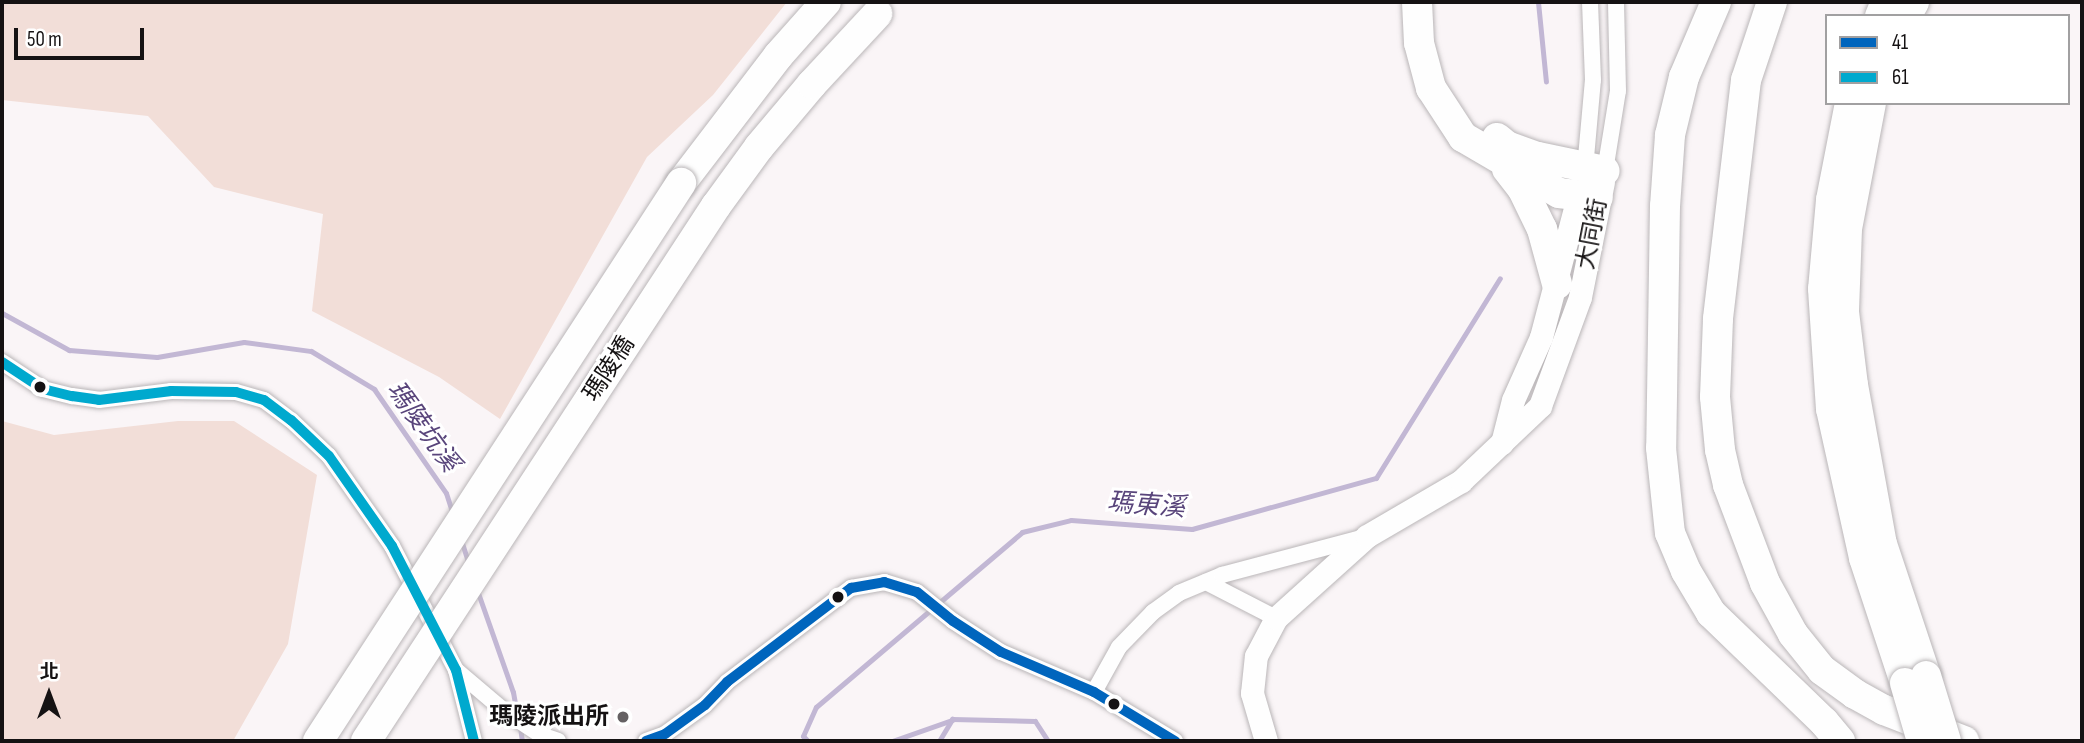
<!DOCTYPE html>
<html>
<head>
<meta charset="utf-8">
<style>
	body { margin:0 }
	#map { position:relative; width:2084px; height:743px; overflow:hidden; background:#faf5f7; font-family:"Sofia Sans Condensed","Noto Sans TC",sans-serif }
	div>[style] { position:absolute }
	.green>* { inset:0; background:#f2ded8 }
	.stream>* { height:5px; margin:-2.5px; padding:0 2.5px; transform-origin:2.5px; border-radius:2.5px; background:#c2b7d4 }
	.roads { filter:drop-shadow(0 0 2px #bab6b8) drop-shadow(0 0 2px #bab6b8) }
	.street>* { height:16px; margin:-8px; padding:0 8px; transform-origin:8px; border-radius:8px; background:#fefefe }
	.secondary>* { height:23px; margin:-11.5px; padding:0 11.5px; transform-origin:11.5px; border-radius:11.5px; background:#fefefe }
	.highway>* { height:30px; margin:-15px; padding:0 15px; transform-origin:15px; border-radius:15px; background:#fefefe }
	.bridges { filter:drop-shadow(0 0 2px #bab6b8) drop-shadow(0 0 2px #bab6b8) }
	.highway-bridge>* { height:30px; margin:-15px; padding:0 15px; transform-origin:15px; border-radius:15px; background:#fefefe }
	.bus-1>* { height:10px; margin:-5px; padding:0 5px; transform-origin:5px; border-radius:5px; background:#0065bd }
	.bus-2>* { height:10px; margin:-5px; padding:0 5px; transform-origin:5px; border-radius:5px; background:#00a9ce }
	.dots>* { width:19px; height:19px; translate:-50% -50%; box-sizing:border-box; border:4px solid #fff; border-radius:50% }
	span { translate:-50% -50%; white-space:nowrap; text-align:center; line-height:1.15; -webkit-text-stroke:6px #fff; paint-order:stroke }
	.street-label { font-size:24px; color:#151213 }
	.poi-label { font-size:24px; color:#151213; font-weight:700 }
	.right { translate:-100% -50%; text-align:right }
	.water-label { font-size:26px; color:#59457b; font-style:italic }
	.frame { position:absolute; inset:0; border:4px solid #151213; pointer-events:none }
	.legend { position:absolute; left:1825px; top:14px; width:245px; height:91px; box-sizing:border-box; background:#fff; border:2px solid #a1a0a1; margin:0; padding:9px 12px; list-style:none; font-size:21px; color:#151213 }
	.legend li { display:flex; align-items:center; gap:14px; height:35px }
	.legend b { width:35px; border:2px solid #a1a0a1 }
	.north { position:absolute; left:14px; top:659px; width:70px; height:70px; -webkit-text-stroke:5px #fff; paint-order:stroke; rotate:0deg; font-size:19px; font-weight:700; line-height:28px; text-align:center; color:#151213 }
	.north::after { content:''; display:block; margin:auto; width:24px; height:32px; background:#151213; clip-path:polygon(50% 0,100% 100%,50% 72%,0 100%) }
	.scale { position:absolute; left:14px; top:28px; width:130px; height:32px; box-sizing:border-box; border:4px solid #151213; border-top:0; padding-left:9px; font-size:21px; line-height:24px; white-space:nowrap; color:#151213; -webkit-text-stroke:5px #fff; paint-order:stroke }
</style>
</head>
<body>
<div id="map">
	<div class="green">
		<div style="clip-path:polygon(2px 2px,787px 2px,713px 95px,647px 157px,500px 419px,439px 377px,312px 311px,323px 214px,214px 187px,148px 116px,2px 100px)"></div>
		<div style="clip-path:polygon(2px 421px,54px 435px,178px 421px,234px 421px,317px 475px,288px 644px,233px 741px,2px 741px)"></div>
	</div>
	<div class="stream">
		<div style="left:1538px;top:2px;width:80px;rotate:84.3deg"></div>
		<div style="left:2px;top:313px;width:77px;rotate:28.9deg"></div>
		<div style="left:69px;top:350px;width:88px;rotate:4.5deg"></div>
		<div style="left:157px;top:357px;width:88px;rotate:-9.8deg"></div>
		<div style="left:244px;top:342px;width:68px;rotate:7.7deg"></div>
		<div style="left:311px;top:351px;width:74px;rotate:31.1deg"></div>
		<div style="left:374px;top:389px;width:126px;rotate:55.3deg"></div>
		<div style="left:446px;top:493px;width:22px;rotate:72deg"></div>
		<div style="left:461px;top:540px;width:25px;rotate:72deg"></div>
		<div style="left:477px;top:590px;width:108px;rotate:70.6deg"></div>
		<div style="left:513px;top:692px;width:22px;rotate:80deg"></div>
		<div style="left:520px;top:727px;width:14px;rotate:82deg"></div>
		<div style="left:808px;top:741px;width:7px;rotate:-135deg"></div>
		<div style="left:803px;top:736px;width:32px;rotate:-66deg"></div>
		<div style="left:816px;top:707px;width:270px;rotate:-40.3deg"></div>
		<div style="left:1022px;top:532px;width:50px;rotate:-13.8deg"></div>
		<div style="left:1071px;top:520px;width:121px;rotate:4.3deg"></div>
		<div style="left:1192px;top:529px;width:191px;rotate:-15.5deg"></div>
		<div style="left:1376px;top:478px;width:235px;rotate:-58.2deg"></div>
		<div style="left:892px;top:741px;width:64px;rotate:-19.3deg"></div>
		<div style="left:939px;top:741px;width:26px;rotate:-59deg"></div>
		<div style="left:952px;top:719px;width:83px;rotate:1.4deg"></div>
		<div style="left:1035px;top:721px;width:24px;rotate:57deg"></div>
	</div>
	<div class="roads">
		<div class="street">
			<div style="left:1585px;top:169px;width:89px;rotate:-84.9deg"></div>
			<div style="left:1593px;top:80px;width:78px;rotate:-92.2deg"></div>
			<div style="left:1605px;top:171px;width:81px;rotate:-80.8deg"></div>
			<div style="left:1618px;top:91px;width:89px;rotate:-91.3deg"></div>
			<div style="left:2px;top:362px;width:49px;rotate:33.4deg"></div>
			<div style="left:43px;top:389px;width:30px;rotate:14deg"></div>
			<div style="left:72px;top:396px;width:27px;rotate:8deg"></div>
			<div style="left:99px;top:400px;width:73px;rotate:-7.1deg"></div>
			<div style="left:171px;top:391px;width:65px;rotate:0.9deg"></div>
			<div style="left:236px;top:392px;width:29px;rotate:16deg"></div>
			<div style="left:264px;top:400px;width:34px;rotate:37deg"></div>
			<div style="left:291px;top:420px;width:52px;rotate:43.5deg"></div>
			<div style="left:329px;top:456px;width:110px;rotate:55deg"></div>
			<div style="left:392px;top:546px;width:140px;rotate:62.7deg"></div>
			<div style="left:456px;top:670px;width:73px;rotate:75.8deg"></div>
			<div style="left:1206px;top:582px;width:79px;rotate:27.2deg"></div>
			<div style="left:456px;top:670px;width:62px;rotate:40.4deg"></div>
			<div style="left:503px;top:710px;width:45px;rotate:33.3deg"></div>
			<div style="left:541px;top:735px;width:18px;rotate:19deg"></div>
			<div style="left:1094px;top:692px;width:51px;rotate:-60.9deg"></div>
			<div style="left:1119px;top:647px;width:49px;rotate:-45.8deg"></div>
			<div style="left:1153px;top:612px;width:32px;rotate:-36deg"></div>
			<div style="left:1179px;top:593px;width:47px;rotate:-22.7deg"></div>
			<div style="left:1222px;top:575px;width:144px;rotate:-14.9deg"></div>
			<div style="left:646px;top:741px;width:20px;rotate:-20deg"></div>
			<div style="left:665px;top:734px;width:49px;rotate:-35.9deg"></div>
			<div style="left:705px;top:705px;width:32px;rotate:-46deg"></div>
			<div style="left:727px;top:682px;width:156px;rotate:-37.2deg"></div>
			<div style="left:851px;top:588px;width:34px;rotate:-10deg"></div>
			<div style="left:884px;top:582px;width:34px;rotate:17deg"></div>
			<div style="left:917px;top:592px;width:46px;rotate:38.9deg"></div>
			<div style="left:953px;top:621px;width:57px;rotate:32.9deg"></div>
			<div style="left:1001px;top:652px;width:101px;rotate:23.3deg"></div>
			<div style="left:1094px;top:692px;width:95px;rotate:31.2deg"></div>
		</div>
		<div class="secondary">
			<div style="left:1502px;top:443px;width:44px;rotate:-75.7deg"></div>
			<div style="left:1513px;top:400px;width:69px;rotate:-66deg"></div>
			<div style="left:1541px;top:337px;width:160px;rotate:-75.2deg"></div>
			<div style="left:1266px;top:741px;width:50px;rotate:-106.3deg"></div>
			<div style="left:1252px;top:693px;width:37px;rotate:-84deg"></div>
			<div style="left:1256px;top:656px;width:43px;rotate:-62.2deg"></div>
			<div style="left:1276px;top:618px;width:122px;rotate:-42deg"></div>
			<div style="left:1367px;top:536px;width:109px;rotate:-30.3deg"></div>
			<div style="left:1461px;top:481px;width:109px;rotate:-43.5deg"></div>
			<div style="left:1540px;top:406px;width:116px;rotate:-69.8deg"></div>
			<div style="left:1580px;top:297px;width:117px;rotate:-78.7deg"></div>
		</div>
		<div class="highway">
			<div style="left:1417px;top:2px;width:41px;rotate:87.2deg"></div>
			<div style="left:1419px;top:43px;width:47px;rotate:75.1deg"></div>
			<div style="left:1431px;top:88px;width:59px;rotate:56.9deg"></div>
			<div style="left:1463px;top:137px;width:111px;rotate:30.3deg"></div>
			<div style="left:1559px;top:193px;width:39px;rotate:7deg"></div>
			<div style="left:1716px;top:2px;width:82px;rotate:113.1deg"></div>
			<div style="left:1684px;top:77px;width:60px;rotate:103.6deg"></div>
			<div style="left:1670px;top:135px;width:71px;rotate:94deg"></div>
			<div style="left:1665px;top:206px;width:242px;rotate:90.9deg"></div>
			<div style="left:1661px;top:448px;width:85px;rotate:84deg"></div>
			<div style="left:1670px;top:533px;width:41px;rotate:67.2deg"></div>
			<div style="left:1686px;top:571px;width:49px;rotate:59.2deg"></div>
			<div style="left:1711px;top:613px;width:157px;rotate:44deg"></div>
			<div style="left:1824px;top:722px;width:25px;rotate:50deg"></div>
			<div style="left:1772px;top:2px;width:82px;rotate:108.4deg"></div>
			<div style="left:1746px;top:80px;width:241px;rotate:96.7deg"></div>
			<div style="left:1718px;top:319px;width:78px;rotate:92.2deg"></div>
			<div style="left:1715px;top:397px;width:53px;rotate:84.6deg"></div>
			<div style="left:1720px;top:450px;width:36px;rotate:77deg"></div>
			<div style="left:1728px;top:485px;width:105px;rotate:69.3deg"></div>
			<div style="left:1765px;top:583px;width:58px;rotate:61.2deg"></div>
			<div style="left:1793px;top:634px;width:46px;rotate:51.1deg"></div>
			<div style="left:1822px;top:670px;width:41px;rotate:36deg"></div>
			<div style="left:1855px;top:694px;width:33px;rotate:29deg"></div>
			<div style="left:1884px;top:710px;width:86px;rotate:21.2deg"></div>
			<div style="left:1880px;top:16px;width:15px;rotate:-67deg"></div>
			<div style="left:1906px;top:16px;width:16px;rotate:-60deg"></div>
			<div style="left:1850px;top:103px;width:99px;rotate:101.1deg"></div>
			<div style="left:1831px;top:200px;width:89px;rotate:95.1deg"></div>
			<div style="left:1823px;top:289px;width:120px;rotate:86.2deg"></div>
			<div style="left:1831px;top:409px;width:153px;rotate:77.5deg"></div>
			<div style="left:1864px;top:558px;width:132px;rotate:71.8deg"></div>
			<div style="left:1871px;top:103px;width:128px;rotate:100.8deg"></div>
			<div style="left:1847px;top:229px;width:83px;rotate:92.1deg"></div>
			<div style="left:1844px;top:312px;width:74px;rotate:83deg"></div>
			<div style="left:1853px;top:385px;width:162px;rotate:79.7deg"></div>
			<div style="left:1882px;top:544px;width:139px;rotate:71.6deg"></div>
			<div style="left:1497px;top:138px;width:13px;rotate:39deg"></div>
			<div style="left:1507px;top:146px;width:33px;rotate:20deg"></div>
			<div style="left:1538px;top:157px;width:68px;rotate:11.8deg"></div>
			<div style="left:1507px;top:169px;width:24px;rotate:52deg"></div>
			<div style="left:1522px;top:188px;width:46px;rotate:64deg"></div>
			<div style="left:1542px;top:229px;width:57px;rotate:74.7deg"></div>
			<div style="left:681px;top:183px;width:160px;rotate:-52.6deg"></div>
			<div style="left:778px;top:56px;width:72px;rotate:-48.4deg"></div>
		</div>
	</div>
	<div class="bridges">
		<div class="highway-bridge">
			<div style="left:1926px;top:676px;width:68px;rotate:72.9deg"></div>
			<div style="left:1905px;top:683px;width:60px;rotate:73.7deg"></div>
			<div style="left:318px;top:741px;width:666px;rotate:-56.95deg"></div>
			<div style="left:366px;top:741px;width:639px;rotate:-56.81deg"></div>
			<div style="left:716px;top:206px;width:73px;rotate:-53.9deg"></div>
			<div style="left:759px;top:147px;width:82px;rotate:-49.9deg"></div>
			<div style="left:812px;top:84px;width:96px;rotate:-47.1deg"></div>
		</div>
	</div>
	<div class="bus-1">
		<div style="left:646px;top:741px;width:20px;rotate:-20deg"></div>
		<div style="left:665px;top:734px;width:49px;rotate:-35.9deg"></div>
		<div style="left:705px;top:705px;width:32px;rotate:-46deg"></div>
		<div style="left:727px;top:682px;width:156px;rotate:-37.2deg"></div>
		<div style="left:851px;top:588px;width:34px;rotate:-10deg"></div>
		<div style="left:884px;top:582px;width:34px;rotate:17deg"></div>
		<div style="left:917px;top:592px;width:46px;rotate:38.9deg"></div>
		<div style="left:953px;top:621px;width:57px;rotate:32.9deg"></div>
		<div style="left:1001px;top:652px;width:101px;rotate:23.3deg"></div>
		<div style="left:1094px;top:692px;width:95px;rotate:31.2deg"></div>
	</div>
	<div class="bus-2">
		<div style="left:2px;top:362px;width:49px;rotate:33.4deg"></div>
		<div style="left:43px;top:389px;width:30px;rotate:14deg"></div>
		<div style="left:72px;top:396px;width:27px;rotate:8deg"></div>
		<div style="left:99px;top:400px;width:73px;rotate:-7.1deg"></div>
		<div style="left:171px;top:391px;width:65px;rotate:0.9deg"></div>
		<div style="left:236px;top:392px;width:29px;rotate:16deg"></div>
		<div style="left:264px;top:400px;width:34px;rotate:37deg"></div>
		<div style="left:291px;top:420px;width:52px;rotate:43.5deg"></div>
		<div style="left:329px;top:456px;width:110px;rotate:55deg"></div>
		<div style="left:392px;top:546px;width:140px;rotate:62.7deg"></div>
		<div style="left:456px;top:670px;width:73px;rotate:75.8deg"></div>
	</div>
	<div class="dots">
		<div style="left:40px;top:387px;background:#151213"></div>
		<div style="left:838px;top:597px;background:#151213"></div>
		<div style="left:1114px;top:704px;background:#151213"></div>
		<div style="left:623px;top:717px;background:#656163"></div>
	</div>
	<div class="street-label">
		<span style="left:1592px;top:234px;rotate:-79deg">大同街</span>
		<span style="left:609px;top:369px;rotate:-57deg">瑪陵橋</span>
	</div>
	<div class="poi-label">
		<span class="right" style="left:609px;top:717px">瑪陵派出所</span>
	</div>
	<div class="water-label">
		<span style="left:422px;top:427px;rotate:54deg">瑪陵坑溪</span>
		<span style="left:1146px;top:506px;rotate:4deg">瑪東溪</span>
	</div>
	<div class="frame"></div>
	<ul class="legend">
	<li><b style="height:9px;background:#0065bd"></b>41</li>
	<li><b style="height:9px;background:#00a9ce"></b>61</li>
	</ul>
	<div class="north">北</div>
	<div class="scale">50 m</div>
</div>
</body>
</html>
